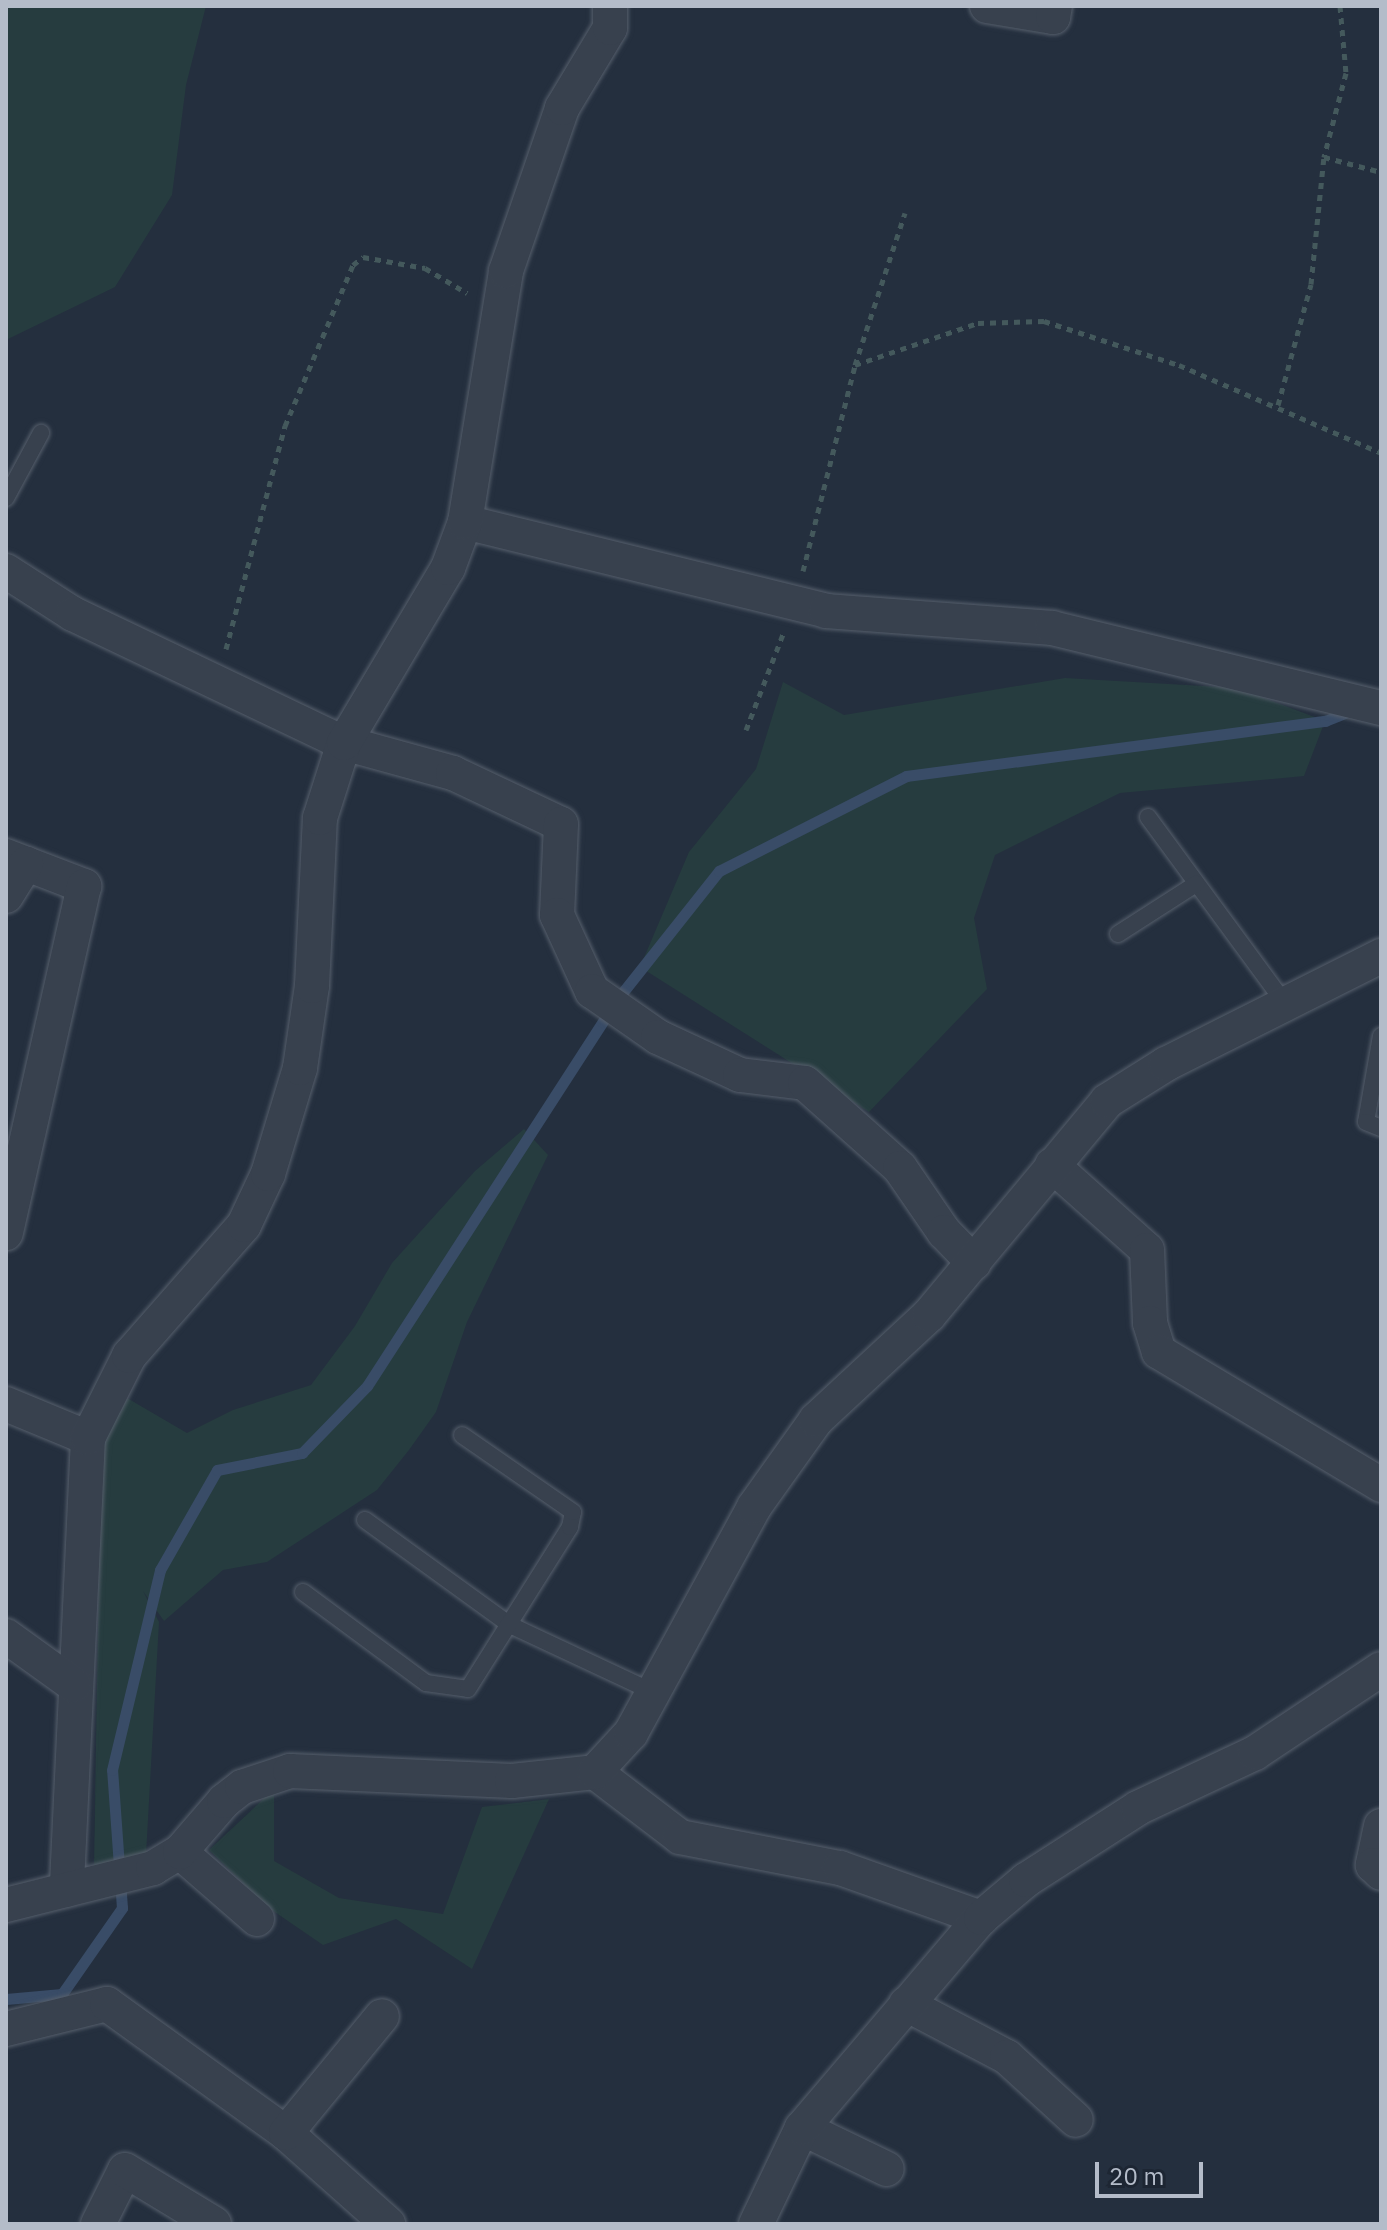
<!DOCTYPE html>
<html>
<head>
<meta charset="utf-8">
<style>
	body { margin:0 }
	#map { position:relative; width:1387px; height:2230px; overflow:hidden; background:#242f3e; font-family:"IBM Plex Sans",sans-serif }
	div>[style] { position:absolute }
	.green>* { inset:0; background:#263c3f }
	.stream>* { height:11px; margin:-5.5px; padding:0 5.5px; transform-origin:5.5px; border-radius:5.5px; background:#394c67 }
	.path>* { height:5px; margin-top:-2.5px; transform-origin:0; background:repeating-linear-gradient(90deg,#44595c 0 6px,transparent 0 12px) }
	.roads { filter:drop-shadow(0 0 2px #565f6c) drop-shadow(0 0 2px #565f6c) }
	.lane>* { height:16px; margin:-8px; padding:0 8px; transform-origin:8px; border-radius:8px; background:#38414e }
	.street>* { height:34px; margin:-17px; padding:0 17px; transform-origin:17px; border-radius:17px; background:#38414e }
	span { translate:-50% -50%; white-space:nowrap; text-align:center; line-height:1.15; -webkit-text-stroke:6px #1d2633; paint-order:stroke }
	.frame { position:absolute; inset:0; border:8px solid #b4bcc9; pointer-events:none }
	.scale { position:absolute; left:1095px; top:2162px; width:108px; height:36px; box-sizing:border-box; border:4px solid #b4bcc9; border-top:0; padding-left:10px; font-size:24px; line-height:28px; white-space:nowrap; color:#b4bcc9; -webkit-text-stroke:6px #1d2633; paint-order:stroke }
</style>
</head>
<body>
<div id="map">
	<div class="green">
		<div style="clip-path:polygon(6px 6px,206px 6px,186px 85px,172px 195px,115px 287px,6px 340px)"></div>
		<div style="clip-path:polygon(1065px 678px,1238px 688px,1325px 721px,1304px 776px,1120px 793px,995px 855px,974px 918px,987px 989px,869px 1112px,640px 967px,689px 852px,756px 769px,783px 682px,844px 715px)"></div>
		<div style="clip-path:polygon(524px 1129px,548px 1155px,467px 1322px,436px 1412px,409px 1450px,377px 1490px,267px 1562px,223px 1570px,164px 1621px,143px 1591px,159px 1622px,146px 1855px,94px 1867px,101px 1443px,115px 1391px,187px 1433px,233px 1410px,311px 1385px,355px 1326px,392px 1263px,475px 1171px)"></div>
		<div style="clip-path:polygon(274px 1789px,274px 1861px,339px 1898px,443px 1914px,482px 1807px,549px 1799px,472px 1969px,396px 1919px,323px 1945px,269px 1908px,209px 1850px)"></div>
	</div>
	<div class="stream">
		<div style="left:6px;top:1999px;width:56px;rotate:-5.1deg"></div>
		<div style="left:62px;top:1994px;width:105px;rotate:-55.1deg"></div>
		<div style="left:122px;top:1908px;width:138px;rotate:-94.1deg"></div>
		<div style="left:112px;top:1770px;width:206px;rotate:-76.5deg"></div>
		<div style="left:160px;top:1570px;width:115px;rotate:-60.3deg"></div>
		<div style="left:217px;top:1470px;width:87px;rotate:-11.3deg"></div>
		<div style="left:302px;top:1453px;width:93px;rotate:-45.9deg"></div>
		<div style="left:367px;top:1386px;width:463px;rotate:-57.1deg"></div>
		<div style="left:619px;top:997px;width:161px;rotate:-51.6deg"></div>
		<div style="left:719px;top:871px;width:210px;rotate:-26.9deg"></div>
		<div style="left:906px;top:776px;width:423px;rotate:-7.5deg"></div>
		<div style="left:1325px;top:721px;width:31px;rotate:-22deg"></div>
	</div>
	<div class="path">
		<div style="left:1340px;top:6px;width:67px;rotate:84.9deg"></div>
		<div style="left:1346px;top:73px;width:87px;rotate:104.7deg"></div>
		<div style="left:1324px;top:157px;width:59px;rotate:14.7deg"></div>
		<div style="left:855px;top:365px;width:130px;rotate:-18.9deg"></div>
		<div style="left:978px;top:323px;width:66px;rotate:-1.7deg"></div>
		<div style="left:1044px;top:321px;width:142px;rotate:18.1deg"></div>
		<div style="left:1179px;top:365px;width:220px;rotate:23.5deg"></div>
		<div style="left:1278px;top:405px;width:125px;rotate:-74.7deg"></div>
		<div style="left:1311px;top:284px;width:128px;rotate:-84.2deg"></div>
		<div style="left:803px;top:571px;width:212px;rotate:-75.8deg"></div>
		<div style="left:855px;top:365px;width:160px;rotate:-71.8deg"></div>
		<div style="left:226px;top:649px;width:231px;rotate:-75.2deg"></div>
		<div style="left:285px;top:426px;width:175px;rotate:-67.1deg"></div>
		<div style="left:353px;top:265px;width:13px;rotate:-39deg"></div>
		<div style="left:363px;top:257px;width:63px;rotate:10.1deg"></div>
		<div style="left:425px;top:268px;width:49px;rotate:30.8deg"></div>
		<div style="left:746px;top:730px;width:103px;rotate:-68.9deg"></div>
	</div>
	<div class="roads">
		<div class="lane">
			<div style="left:6px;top:498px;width:74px;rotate:-61.7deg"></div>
			<div style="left:1148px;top:817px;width:233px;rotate:53.7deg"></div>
			<div style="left:1118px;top:934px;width:93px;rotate:-32.7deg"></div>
			<div style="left:1381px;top:1036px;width:87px;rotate:99.9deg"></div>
			<div style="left:1366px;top:1122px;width:16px;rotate:22deg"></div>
			<div style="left:365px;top:1520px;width:179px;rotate:35.9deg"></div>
			<div style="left:510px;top:1625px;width:158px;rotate:25.1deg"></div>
			<div style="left:303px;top:1592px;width:153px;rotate:36.5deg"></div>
			<div style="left:426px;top:1683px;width:42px;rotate:8.1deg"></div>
			<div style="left:468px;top:1689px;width:191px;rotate:-57.8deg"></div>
			<div style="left:570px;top:1527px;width:15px;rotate:-79deg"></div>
			<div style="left:573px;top:1512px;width:135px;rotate:-145.3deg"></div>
		</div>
		<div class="street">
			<div style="left:987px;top:6px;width:67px;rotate:9.5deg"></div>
			<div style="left:1053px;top:17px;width:11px;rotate:-80deg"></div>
			<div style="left:465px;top:522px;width:372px;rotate:13.8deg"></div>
			<div style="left:826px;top:611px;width:227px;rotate:4.3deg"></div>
			<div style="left:1052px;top:628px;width:339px;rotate:13.7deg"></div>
			<div style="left:6px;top:571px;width:80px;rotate:32.7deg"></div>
			<div style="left:73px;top:614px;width:300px;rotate:25.5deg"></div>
			<div style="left:344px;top:743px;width:113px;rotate:15.4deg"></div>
			<div style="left:453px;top:773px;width:119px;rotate:25.3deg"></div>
			<div style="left:561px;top:824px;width:91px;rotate:92.5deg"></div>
			<div style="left:557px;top:915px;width:84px;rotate:65.3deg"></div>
			<div style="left:592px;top:991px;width:80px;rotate:34.9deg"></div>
			<div style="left:658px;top:1037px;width:90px;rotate:24.9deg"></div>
			<div style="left:740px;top:1075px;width:65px;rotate:7deg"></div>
			<div style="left:805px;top:1083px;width:127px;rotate:41.8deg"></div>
			<div style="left:900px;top:1168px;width:78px;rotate:55.5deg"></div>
			<div style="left:944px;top:1232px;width:43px;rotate:45.9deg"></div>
			<div style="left:6px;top:856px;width:84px;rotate:21deg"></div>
			<div style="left:84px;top:886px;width:356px;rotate:102.7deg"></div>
			<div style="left:6px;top:896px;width:38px;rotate:-58deg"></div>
			<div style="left:1052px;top:1165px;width:127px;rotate:41.8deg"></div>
			<div style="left:1147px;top:1250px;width:73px;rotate:87.6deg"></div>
			<div style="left:1150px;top:1323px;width:30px;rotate:73deg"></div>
			<div style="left:1159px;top:1352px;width:259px;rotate:30.9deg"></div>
			<div style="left:6px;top:1404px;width:89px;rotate:22.5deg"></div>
			<div style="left:88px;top:1438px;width:452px;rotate:92.7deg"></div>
			<div style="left:88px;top:1438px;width:92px;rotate:-63.4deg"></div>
			<div style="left:129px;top:1356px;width:174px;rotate:-48.7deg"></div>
			<div style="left:244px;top:1225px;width:56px;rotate:-64.8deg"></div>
			<div style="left:268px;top:1174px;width:111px;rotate:-73.2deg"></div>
			<div style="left:300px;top:1068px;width:83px;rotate:-81.7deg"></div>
			<div style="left:312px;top:986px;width:168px;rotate:-87.3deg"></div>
			<div style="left:320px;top:818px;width:79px;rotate:-72.3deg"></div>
			<div style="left:344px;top:743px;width:204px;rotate:-59.3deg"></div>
			<div style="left:448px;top:568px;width:49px;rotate:-69.7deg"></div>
			<div style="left:465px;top:522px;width:254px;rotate:-80.7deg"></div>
			<div style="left:506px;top:271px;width:172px;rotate:-71deg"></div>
			<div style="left:562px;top:108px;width:93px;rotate:-59deg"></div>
			<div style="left:610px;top:28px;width:22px;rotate:-90deg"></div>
			<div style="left:6px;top:1636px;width:84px;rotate:35.8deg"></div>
			<div style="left:595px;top:1772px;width:107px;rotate:37.4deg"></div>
			<div style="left:680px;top:1837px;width:163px;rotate:11deg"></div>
			<div style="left:840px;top:1868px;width:150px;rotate:19.5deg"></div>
			<div style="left:1381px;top:1826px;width:40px;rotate:102deg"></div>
			<div style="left:1373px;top:1865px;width:11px;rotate:45deg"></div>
			<div style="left:180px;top:1852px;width:102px;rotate:41deg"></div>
			<div style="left:6px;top:1905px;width:152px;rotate:-14.1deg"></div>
			<div style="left:153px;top:1868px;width:31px;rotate:-31deg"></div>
			<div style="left:180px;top:1852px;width:67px;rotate:-49.2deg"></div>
			<div style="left:224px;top:1801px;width:23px;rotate:-38deg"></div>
			<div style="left:242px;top:1787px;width:51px;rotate:-18.4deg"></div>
			<div style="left:290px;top:1771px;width:222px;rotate:2.6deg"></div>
			<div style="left:512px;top:1781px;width:83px;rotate:-6.2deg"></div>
			<div style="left:595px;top:1772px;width:53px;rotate:-47.3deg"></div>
			<div style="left:631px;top:1733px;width:257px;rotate:-61.4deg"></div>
			<div style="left:754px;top:1507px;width:107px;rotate:-54.5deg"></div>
			<div style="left:816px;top:1420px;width:154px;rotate:-42.9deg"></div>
			<div style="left:929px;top:1315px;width:278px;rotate:-50.2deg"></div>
			<div style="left:1107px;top:1101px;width:70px;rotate:-32.1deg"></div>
			<div style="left:1166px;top:1064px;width:241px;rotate:-26.7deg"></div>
			<div style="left:906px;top:2004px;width:114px;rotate:27.7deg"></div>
			<div style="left:1007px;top:2057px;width:93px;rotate:42.4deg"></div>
			<div style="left:6px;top:2029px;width:104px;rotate:-13.9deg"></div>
			<div style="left:107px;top:2004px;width:221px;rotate:35.8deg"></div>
			<div style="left:286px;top:2133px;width:137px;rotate:41.7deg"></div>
			<div style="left:802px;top:2128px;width:94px;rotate:25.8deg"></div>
			<div style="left:286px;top:2133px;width:151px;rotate:-50.6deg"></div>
			<div style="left:98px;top:2224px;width:60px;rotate:-63.4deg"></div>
			<div style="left:125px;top:2170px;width:104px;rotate:31.2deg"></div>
			<div style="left:756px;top:2224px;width:106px;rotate:-64.4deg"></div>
			<div style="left:802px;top:2128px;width:276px;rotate:-49.6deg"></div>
			<div style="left:981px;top:1918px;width:59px;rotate:-40.2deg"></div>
			<div style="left:1026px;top:1880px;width:133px;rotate:-32.7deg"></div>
			<div style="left:1138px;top:1808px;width:129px;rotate:-25.2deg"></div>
			<div style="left:1255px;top:1753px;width:151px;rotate:-33.7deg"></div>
		</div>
	</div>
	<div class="frame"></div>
	<div class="scale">20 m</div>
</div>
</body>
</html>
